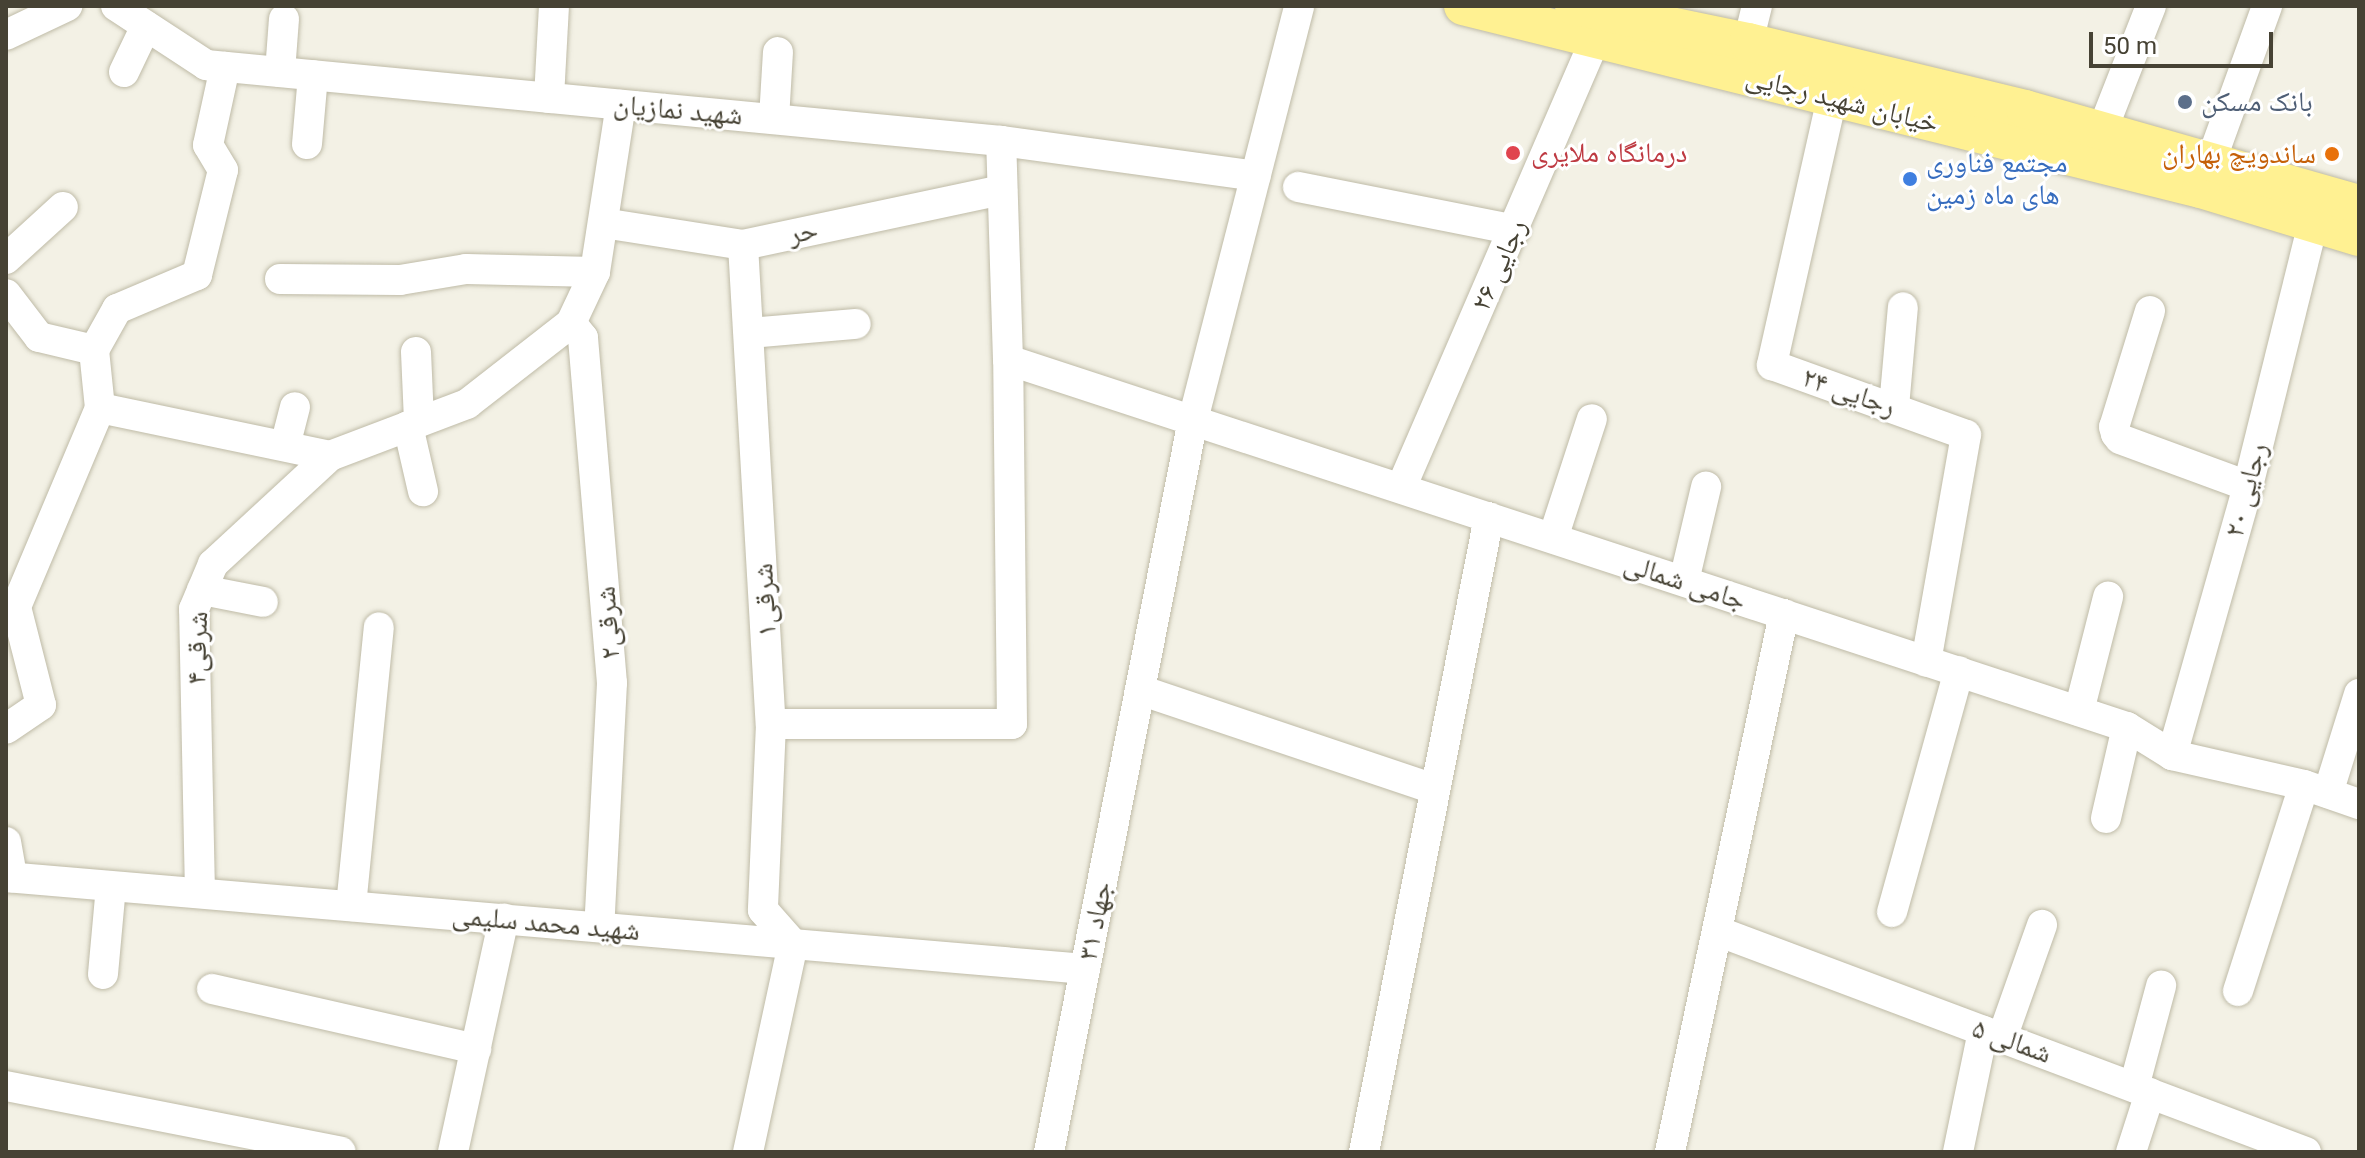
<!DOCTYPE html>
<html>
<head>
<meta charset="utf-8">
<style>
	body { margin:0 }
	#map { position:relative; width:2365px; height:1158px; overflow:hidden; background:#f3f1e5; font-family:Roboto,"Noto Naskh Arabic",sans-serif }
	div>[style] { position:absolute }
	.roads { filter:drop-shadow(0 0 2px #bfbba7) drop-shadow(0 0 2px #bfbba7) }
	.minor>* { height:30px; margin:-15px; padding:0 15px; transform-origin:15px; border-radius:15px; background:#fff }
	.major>* { height:38px; margin:-19px; padding:0 19px; transform-origin:19px; border-radius:19px; background:#fff192 }
	.dots>* { width:22px; height:22px; translate:-50% -50%; box-sizing:border-box; border:4px solid #fff; border-radius:50% }
	span { translate:-50% -50%; white-space:nowrap; text-align:center; line-height:1.15; -webkit-text-stroke:6px #fff; paint-order:stroke }
	.street-label { font-size:28px; color:#464234 }
	.service-label { font-size:28px; color:#4e5e75 }
	.left { translate:0 -50%; text-align:left }
	.health-label { font-size:28px; color:#be3a42 }
	.food-label { font-size:28px; color:#c56008 }
	.right { translate:-100% -50%; text-align:right }
	.shop-label { font-size:28px; color:#366cbe }
	.frame { position:absolute; inset:0; border:8px solid #464234; pointer-events:none }
	.scale { position:absolute; left:2089px; top:32px; width:184px; height:36px; box-sizing:border-box; border:4px solid #464234; border-top:0; padding-left:10px; font-size:24px; line-height:28px; white-space:nowrap; color:#464234; -webkit-text-stroke:6px #fff; paint-order:stroke }
</style>
</head>
<body>
<div id="map">
	<div class="roads">
		<div class="minor">
			<div style="left:116px;top:6px;width:108px;rotate:33.2deg"></div>
			<div style="left:206px;top:65px;width:799px;rotate:5.46deg"></div>
			<div style="left:1001px;top:141px;width:257px;rotate:7.8deg"></div>
			<div style="left:6px;top:35px;width:68px;rotate:-25.4deg"></div>
			<div style="left:1748px;top:42px;width:37px;rotate:-76deg"></div>
			<div style="left:124px;top:72px;width:51px;rotate:-64.4deg"></div>
			<div style="left:280px;top:72px;width:53px;rotate:-85.7deg"></div>
			<div style="left:549px;top:98px;width:92px;rotate:-86.9deg"></div>
			<div style="left:1832px;top:98px;width:274px;rotate:102.7deg"></div>
			<div style="left:1772px;top:365px;width:206px;rotate:19.8deg"></div>
			<div style="left:1966px;top:435px;width:230px;rotate:100deg"></div>
			<div style="left:774px;top:119px;width:67px;rotate:-86.6deg"></div>
			<div style="left:2102px;top:131px;width:134px;rotate:-68.6deg"></div>
			<div style="left:307px;top:144px;width:69px;rotate:-85deg"></div>
			<div style="left:2211px;top:161px;width:165px;rotate:-70.1deg"></div>
			<div style="left:1298px;top:187px;width:221px;rotate:11.2deg"></div>
			<div style="left:603px;top:223px;width:142px;rotate:8.9deg"></div>
			<div style="left:743px;top:245px;width:265px;rotate:-12deg"></div>
			<div style="left:743px;top:245px;width:480px;rotate:86.7deg"></div>
			<div style="left:771px;top:724px;width:186px;rotate:92.5deg"></div>
			<div style="left:763px;top:910px;width:45px;rotate:48.6deg"></div>
			<div style="left:793px;top:944px;width:213px;rotate:102.2deg"></div>
			<div style="left:6px;top:259px;width:77px;rotate:-42.4deg"></div>
			<div style="left:280px;top:279px;width:120px;rotate:0.5deg"></div>
			<div style="left:400px;top:280px;width:67px;rotate:-9.5deg"></div>
			<div style="left:466px;top:269px;width:129px;rotate:1.3deg"></div>
			<div style="left:6px;top:294px;width:54px;rotate:52.5deg"></div>
			<div style="left:39px;top:337px;width:57px;rotate:13.3deg"></div>
			<div style="left:94px;top:350px;width:58px;rotate:84.1deg"></div>
			<div style="left:100px;top:408px;width:216px;rotate:112.9deg"></div>
			<div style="left:16px;top:607px;width:101px;rotate:75.7deg"></div>
			<div style="left:41px;top:705px;width:42px;rotate:145.6deg"></div>
			<div style="left:2150px;top:311px;width:121px;rotate:107.2deg"></div>
			<div style="left:2114px;top:427px;width:7px;rotate:74deg"></div>
			<div style="left:2116px;top:434px;width:6px;rotate:51deg"></div>
			<div style="left:2120px;top:439px;width:136px;rotate:20.2deg"></div>
			<div style="left:571px;top:323px;width:19px;rotate:51deg"></div>
			<div style="left:583px;top:338px;width:346px;rotate:85.2deg"></div>
			<div style="left:612px;top:683px;width:244px;rotate:93deg"></div>
			<div style="left:750px;top:333px;width:106px;rotate:-4.9deg"></div>
			<div style="left:94px;top:350px;width:47px;rotate:-60.7deg"></div>
			<div style="left:117px;top:309px;width:87px;rotate:-23deg"></div>
			<div style="left:197px;top:275px;width:108px;rotate:-76.1deg"></div>
			<div style="left:223px;top:170px;width:29px;rotate:-121deg"></div>
			<div style="left:208px;top:145px;width:80px;rotate:-77.7deg"></div>
			<div style="left:416px;top:352px;width:70px;rotate:87.5deg"></div>
			<div style="left:1008px;top:360px;width:1178px;rotate:18.16deg"></div>
			<div style="left:2127px;top:727px;width:53px;rotate:31.9deg"></div>
			<div style="left:2172px;top:755px;width:135px;rotate:12.8deg"></div>
			<div style="left:2304px;top:785px;width:58px;rotate:19.1deg"></div>
			<div style="left:1894px;top:407px;width:100px;rotate:-84.9deg"></div>
			<div style="left:100px;top:408px;width:235px;rotate:11.8deg"></div>
			<div style="left:408px;top:426px;width:67px;rotate:77deg"></div>
			<div style="left:285px;top:446px;width:40px;rotate:-75.6deg"></div>
			<div style="left:1401px;top:488px;width:488px;rotate:-66.6deg"></div>
			<div style="left:1553px;top:538px;width:125px;rotate:-71.9deg"></div>
			<div style="left:1684px;top:581px;width:97px;rotate:-76.8deg"></div>
			<div style="left:202px;top:590px;width:62px;rotate:11.1deg"></div>
			<div style="left:1140px;top:690px;width:311px;rotate:18.6deg"></div>
			<div style="left:2079px;top:711px;width:118px;rotate:-75.7deg"></div>
			<div style="left:771px;top:724px;width:241px"></div>
			<div style="left:1012px;top:724px;width:364px;rotate:-90.6deg"></div>
			<div style="left:1008px;top:360px;width:219px;rotate:-91.8deg"></div>
			<div style="left:2172px;top:755px;width:280px;rotate:-74.2deg"></div>
			<div style="left:2248px;top:486px;width:270px;rotate:-76.1deg"></div>
			<div style="left:2328px;top:793px;width:104px;rotate:-72.6deg"></div>
			<div style="left:2106px;top:818px;width:93px;rotate:-77deg"></div>
			<div style="left:6px;top:842px;width:36px;rotate:80deg"></div>
			<div style="left:6px;top:877px;width:1083px;rotate:4.87deg"></div>
			<div style="left:200px;top:893px;width:284px;rotate:-91.2deg"></div>
			<div style="left:194px;top:609px;width:49px;rotate:-67.1deg"></div>
			<div style="left:213px;top:564px;width:159px;rotate:-42.7deg"></div>
			<div style="left:330px;top:456px;width:147px;rotate:-20.8deg"></div>
			<div style="left:467px;top:404px;width:132px;rotate:-37.9deg"></div>
			<div style="left:571px;top:323px;width:56px;rotate:-64.8deg"></div>
			<div style="left:595px;top:272px;width:169px;rotate:-81.2deg"></div>
			<div style="left:351px;top:906px;width:280px;rotate:-84.3deg"></div>
			<div style="left:1892px;top:912px;width:250px;rotate:-74.5deg"></div>
			<div style="left:1717px;top:931px;width:629px;rotate:20.57deg"></div>
			<div style="left:103px;top:974px;width:88px;rotate:-84.8deg"></div>
			<div style="left:212px;top:989px;width:271px;rotate:12.8deg"></div>
			<div style="left:2238px;top:991px;width:216px;rotate:-72.2deg"></div>
			<div style="left:2002px;top:1038px;width:120px;rotate:-70.5deg"></div>
			<div style="left:6px;top:1086px;width:341px;rotate:11.1deg"></div>
			<div style="left:2134px;top:1087px;width:105px;rotate:-75deg"></div>
			<div style="left:453px;top:1152px;width:239px;rotate:-77.7deg"></div>
			<div style="left:1049px;top:1152px;width:746px;rotate:-78.87deg"></div>
			<div style="left:1193px;top:420px;width:427px;rotate:-75.6deg"></div>
			<div style="left:1364px;top:1152px;width:647px;rotate:-78.86deg"></div>
			<div style="left:1670px;top:1152px;width:550px;rotate:-78.04deg"></div>
			<div style="left:1958px;top:1152px;width:124px;rotate:-78.3deg"></div>
			<div style="left:2131px;top:1152px;width:62px;rotate:-72.1deg"></div>
		</div>
		<div class="major">
			<div style="left:1463px;top:6px;width:760px;rotate:13.93deg"></div>
			<div style="left:2201px;top:189px;width:165px;rotate:16.9deg"></div>
			<div style="left:1574px;top:6px;width:178px;rotate:11.7deg"></div>
			<div style="left:1748px;top:42px;width:285px;rotate:13.6deg"></div>
			<div style="left:2025px;top:109px;width:347px;rotate:15.9deg"></div>
		</div>
	</div>
	<div class="dots">
		<div style="left:2185px;top:102px;background:#5c6f8a"></div>
		<div style="left:1513px;top:153px;background:#e0444e"></div>
		<div style="left:2332px;top:154px;background:#e8710a"></div>
		<div style="left:1910px;top:179px;background:#3f7fe0"></div>
	</div>
	<div class="street-label">
		<span style="left:1842px;top:100px;rotate:14deg">خیابان شهید رجایی</span>
		<span style="left:678px;top:110px;rotate:5deg">شهید نمازیان</span>
		<span style="left:803px;top:232px;rotate:-12deg">حر</span>
		<span style="left:1499px;top:265px;rotate:-66deg">رجایی ۲۶</span>
		<span style="left:1849px;top:392px;rotate:19deg">رجایی ۲۴</span>
		<span style="left:2246px;top:490px;rotate:-75deg">رجایی ۲۰</span>
		<span style="left:1685px;top:582px;rotate:18deg">جامی شمالی</span>
		<span style="left:765px;top:600px;rotate:-93deg">شرقی۱</span>
		<span style="left:608px;top:623px;rotate:-94deg">شرقی۲</span>
		<span style="left:197px;top:648px;rotate:-88deg">شرقی۴</span>
		<span style="left:1095px;top:921px;rotate:-79deg">جهاد ۳۱</span>
		<span style="left:546px;top:923px;rotate:5deg">شهید محمد سلیمی</span>
		<span style="left:2012px;top:1041px;rotate:20deg">شمالی ۵</span>
	</div>
	<div class="service-label">
		<span class="left" style="left:2201px;top:102px">بانک مسکن</span>
	</div>
	<div class="health-label">
		<span class="left" style="left:1531px;top:153px">درمانگاه ملایری</span>
	</div>
	<div class="food-label">
		<span class="right" style="left:2316px;top:154px">ساندویچ بهاران</span>
	</div>
	<div class="shop-label">
		<span class="left" style="left:1926px;top:179px">مجتمع فناوری<br>های ماه زمین</span>
	</div>
	<div class="frame"></div>
	<div class="scale">50 m</div>
</div>
</body>
</html>
